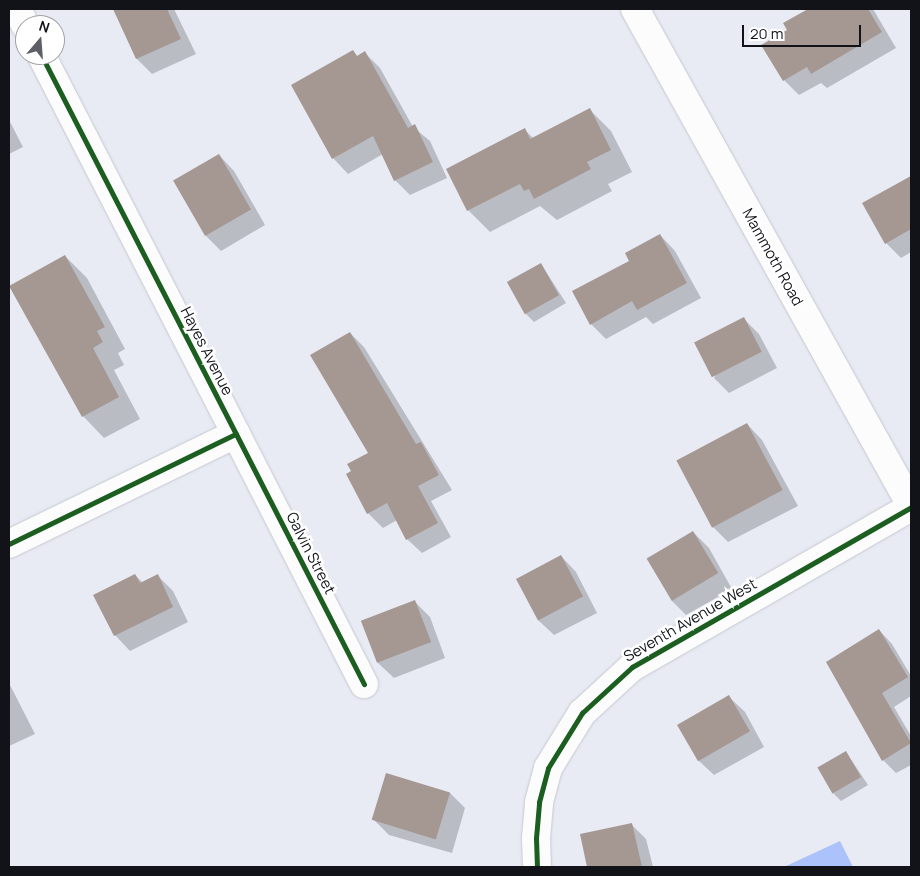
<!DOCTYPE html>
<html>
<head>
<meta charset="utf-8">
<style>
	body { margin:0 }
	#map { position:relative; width:920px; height:876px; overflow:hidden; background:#e8ebf4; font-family:Manrope,sans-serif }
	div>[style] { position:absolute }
	.water>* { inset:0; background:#acc2fb }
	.shadow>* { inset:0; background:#0003 }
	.building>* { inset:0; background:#a59893; transform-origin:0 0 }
	.roads { filter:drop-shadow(0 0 1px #c6c8cf) drop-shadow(0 0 1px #c6c8cf) }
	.street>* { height:28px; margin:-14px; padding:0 14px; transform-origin:14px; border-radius:14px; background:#fcfcfd }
	.secondary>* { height:28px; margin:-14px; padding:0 14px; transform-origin:14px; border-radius:14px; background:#fcfcfd }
	.cycleway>* { height:5px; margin:-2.5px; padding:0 2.5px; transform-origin:2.5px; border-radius:2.5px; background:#1b5e20 }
	span { translate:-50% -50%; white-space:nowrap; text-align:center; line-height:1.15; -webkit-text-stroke:5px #fff; paint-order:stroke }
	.street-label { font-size:15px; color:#111318 }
	.frame { position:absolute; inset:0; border:10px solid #111318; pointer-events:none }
	.north { position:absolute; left:15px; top:15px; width:50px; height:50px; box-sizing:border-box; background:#fff; border:1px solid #a0a1a3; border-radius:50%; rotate:18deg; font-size:14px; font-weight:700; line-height:20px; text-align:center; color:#111318 }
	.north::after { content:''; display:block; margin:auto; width:18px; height:22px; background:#5c5f65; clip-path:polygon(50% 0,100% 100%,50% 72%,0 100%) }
	.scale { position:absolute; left:742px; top:25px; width:119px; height:22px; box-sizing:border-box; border:2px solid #111318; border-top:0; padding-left:6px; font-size:15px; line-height:18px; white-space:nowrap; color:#111318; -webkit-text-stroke:4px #fff; paint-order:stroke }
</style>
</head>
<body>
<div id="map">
	<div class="water">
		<div style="clip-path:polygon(840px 841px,853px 867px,787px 867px,786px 866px)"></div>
	</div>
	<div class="shadow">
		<div style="clip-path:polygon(114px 9px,174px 9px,196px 54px,152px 74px,137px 59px)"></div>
		<div style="clip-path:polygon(827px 9px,873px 9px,896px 48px,827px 88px,821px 83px,799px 95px,784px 80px,763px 45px)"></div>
		<div style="clip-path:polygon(353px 52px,358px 57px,365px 53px,380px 68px,413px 127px,430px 141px,447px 178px,410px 195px,395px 180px,383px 154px,348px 174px,333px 158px)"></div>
		<div style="clip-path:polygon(590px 110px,611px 131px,632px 172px,608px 184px,612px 191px,557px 220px,540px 206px,490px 232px,468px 210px,447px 170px,525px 130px,533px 138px)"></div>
		<div style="clip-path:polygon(9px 120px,23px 147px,9px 154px)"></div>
		<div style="clip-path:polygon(219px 155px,234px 171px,265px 225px,221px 251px,206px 236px,174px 181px)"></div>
		<div style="clip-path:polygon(911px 176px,911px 252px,901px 258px,886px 243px,864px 203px)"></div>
		<div style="clip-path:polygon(660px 235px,675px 251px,701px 298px,653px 324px,646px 317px,606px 339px,591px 324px,630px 261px)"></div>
		<div style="clip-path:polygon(65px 256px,87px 278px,125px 349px,118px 353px,124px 365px,114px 370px,140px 419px,104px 438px,83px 416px)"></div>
		<div style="clip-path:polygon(541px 264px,566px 303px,534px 322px,526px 314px)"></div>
		<div style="clip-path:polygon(744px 319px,759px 334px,777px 368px,729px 393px,714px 378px)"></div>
		<div style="clip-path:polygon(350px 333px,364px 347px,452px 490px,431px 501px,451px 537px,422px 553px,407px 539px,397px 520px,383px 528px,368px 513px,348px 475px,370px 453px)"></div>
		<div style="clip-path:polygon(747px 424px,762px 440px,798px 506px,728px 542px,713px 527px)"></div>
		<div style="clip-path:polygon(693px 532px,709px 548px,732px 589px,686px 615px,671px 600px,647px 558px)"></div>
		<div style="clip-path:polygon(561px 556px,576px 572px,597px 613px,554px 635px,538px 620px)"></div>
		<div style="clip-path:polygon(135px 575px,143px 583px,158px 576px,173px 591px,188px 622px,130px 651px,115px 635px)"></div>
		<div style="clip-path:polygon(415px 602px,430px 617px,445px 658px,394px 678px,378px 663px,363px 622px)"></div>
		<div style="clip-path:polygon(879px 630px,892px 644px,911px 676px,911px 696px,894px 707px,911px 736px,911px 765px,896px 773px,883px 760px)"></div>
		<div style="clip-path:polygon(9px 683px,35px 734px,9px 746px)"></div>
		<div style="clip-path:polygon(729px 697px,745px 712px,764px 747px,714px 775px,698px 760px,679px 724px)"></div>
		<div style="clip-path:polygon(846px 752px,868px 785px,841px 801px,833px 793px)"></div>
		<div style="clip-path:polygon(450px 793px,465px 808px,452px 853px,389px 835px,373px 819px)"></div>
		<div style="clip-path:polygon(631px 824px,646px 839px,653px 867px,589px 867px,581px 835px)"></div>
	</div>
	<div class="building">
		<div style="clip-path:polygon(113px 9px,167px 9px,181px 39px,136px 59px)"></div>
		<div style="clip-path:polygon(808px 9px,868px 9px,882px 32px,811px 74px,807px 67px,783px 81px,761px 45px,787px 30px,783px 23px)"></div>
		<div style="clip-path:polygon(353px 50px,357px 56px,365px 51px,408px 128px,415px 124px,433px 162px,394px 181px,373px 136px,332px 159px,291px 85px)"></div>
		<div style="clip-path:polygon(590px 108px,611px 150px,587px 162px,591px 169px,534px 199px,529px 189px,524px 191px,520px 184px,467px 211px,446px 169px,525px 128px,530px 139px)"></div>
		<div style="left:219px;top:154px;width:64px;height:53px;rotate:60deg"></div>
		<div style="clip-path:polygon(911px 176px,911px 229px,885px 244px,862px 203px)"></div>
		<div style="clip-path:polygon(660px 234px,687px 283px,637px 310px,632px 301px,590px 325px,572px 291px,629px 261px,625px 253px)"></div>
		<div style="clip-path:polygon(65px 255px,105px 327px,97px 331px,103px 342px,93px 348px,119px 397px,82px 417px,9px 286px)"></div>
		<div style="left:541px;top:263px;width:37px;height:39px;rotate:61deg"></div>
		<div style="left:744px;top:317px;width:39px;height:56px;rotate:63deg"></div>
		<div style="clip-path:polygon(350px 332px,416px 444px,421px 442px,439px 475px,418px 486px,438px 523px,406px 540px,387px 503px,367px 514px,346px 474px,351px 471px,347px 464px,368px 453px,310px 355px)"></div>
		<div style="left:747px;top:423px;width:76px;height:80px;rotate:62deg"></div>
		<div style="left:693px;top:531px;width:49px;height:54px;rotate:59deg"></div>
		<div style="left:561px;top:555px;width:47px;height:51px;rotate:62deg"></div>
		<div style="clip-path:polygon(135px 574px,140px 583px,158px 574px,173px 607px,114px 636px,93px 595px)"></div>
		<div style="left:415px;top:600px;width:45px;height:58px;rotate:69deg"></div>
		<div style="clip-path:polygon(879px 629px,908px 677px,882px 693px,911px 743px,882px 761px,826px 662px)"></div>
		<div style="left:729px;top:695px;width:42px;height:60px;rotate:60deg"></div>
		<div style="left:846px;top:751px;width:30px;height:33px;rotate:60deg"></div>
		<div style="left:386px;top:773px;width:67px;height:49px;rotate:17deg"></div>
		<div style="clip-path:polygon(632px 823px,642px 867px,587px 867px,580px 834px)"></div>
	</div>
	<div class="roads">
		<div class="street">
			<div style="left:17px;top:9px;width:18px;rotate:63deg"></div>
			<div style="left:236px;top:434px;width:281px;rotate:62.9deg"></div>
			<div style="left:9px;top:544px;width:252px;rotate:-25.9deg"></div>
			<div style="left:236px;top:434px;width:426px;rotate:-117.2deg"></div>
			<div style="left:537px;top:867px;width:29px;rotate:-92deg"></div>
			<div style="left:536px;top:838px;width:36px;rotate:-85deg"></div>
			<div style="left:539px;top:802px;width:35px;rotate:-75deg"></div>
			<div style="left:548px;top:768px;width:65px;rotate:-58.3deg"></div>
			<div style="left:582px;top:713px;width:68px;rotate:-42.6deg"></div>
			<div style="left:632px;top:667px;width:322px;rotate:-29.8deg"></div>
		</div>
		<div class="secondary">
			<div style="left:635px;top:9px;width:568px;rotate:60.91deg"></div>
		</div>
	</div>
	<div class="cycleway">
		<div style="left:236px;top:434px;width:281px;rotate:62.9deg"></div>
		<div style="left:9px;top:544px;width:252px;rotate:-25.9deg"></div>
		<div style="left:236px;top:434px;width:426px;rotate:-117.2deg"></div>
		<div style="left:537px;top:867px;width:29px;rotate:-92deg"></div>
		<div style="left:536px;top:838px;width:36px;rotate:-85deg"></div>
		<div style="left:539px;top:802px;width:35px;rotate:-75deg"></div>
		<div style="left:548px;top:768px;width:65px;rotate:-58.3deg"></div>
		<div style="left:582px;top:713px;width:68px;rotate:-42.6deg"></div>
		<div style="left:632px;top:667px;width:322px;rotate:-29.8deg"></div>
	</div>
	<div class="street-label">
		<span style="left:773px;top:257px;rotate:61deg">Mammoth Road</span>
		<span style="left:207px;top:351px;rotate:63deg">Hayes Avenue</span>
		<span style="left:311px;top:553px;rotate:63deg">Galvin Street</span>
		<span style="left:690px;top:620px;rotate:-30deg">Seventh Avenue West</span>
	</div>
	<div class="frame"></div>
	<div class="north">N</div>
	<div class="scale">20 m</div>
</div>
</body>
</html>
